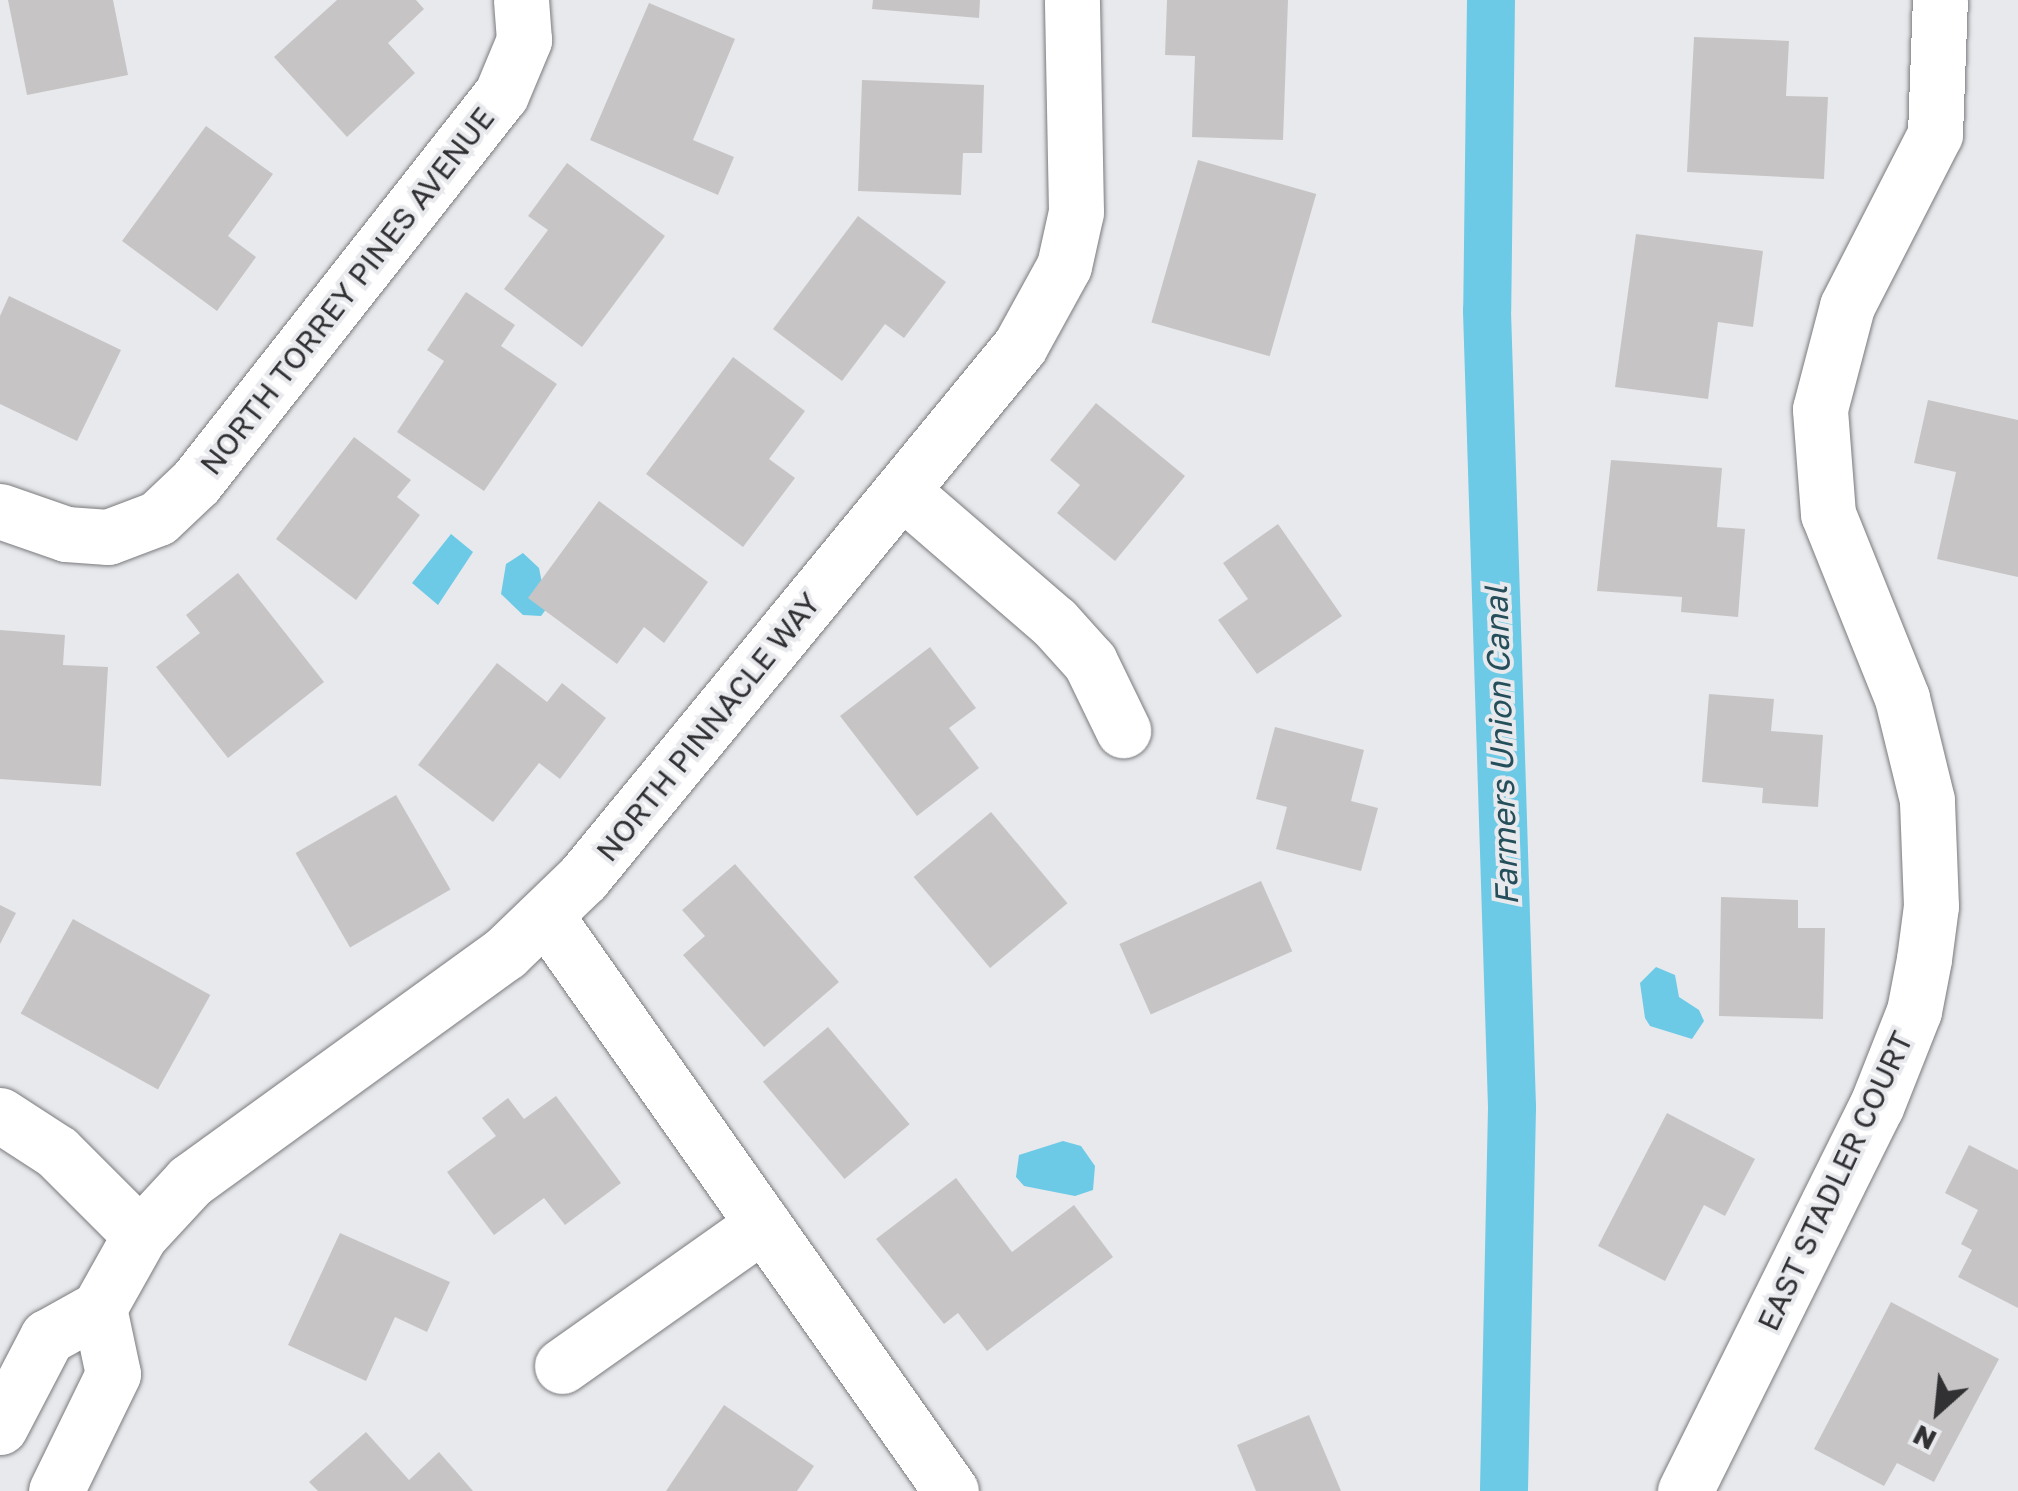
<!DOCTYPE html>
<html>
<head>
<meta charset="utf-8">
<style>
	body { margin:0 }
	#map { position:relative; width:2018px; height:1491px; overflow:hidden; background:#e8e9ec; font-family:"Golos Text",sans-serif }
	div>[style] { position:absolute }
	.water>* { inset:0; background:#6ccae6 }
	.canal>* { height:48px; margin:-24px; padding:0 24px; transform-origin:24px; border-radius:24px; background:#6ccae6 }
	.building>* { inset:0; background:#c7c4c5; transform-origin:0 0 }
	.roads { filter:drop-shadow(0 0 2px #7a7b7e) drop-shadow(0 0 2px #7a7b7e) }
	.minor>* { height:55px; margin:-27.5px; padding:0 27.5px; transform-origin:27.5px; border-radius:27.5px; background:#fff }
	span { translate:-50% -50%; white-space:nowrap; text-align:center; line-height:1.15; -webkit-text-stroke:8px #e8e9ec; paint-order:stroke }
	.street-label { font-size:30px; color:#313133 }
	.water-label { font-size:32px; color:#244e5a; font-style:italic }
	.north { position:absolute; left:1888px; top:1361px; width:100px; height:100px; -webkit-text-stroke:8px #e8e9ec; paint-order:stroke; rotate:207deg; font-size:28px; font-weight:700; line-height:40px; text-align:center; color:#313133 }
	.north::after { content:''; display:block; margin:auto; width:35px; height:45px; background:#313133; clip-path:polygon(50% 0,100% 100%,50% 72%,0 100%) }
</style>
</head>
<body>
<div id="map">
	<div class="water">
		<div style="clip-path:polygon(451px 534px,473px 552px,438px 605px,412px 583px)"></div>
		<div style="clip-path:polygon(523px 553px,539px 568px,547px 608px,541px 616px,523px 615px,501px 594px,506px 564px)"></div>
		<div style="clip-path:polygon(1656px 967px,1675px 975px,1679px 997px,1699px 1010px,1704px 1021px,1692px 1039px,1650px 1026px,1645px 1018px,1640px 983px)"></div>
		<div style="clip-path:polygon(1063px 1141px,1081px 1146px,1095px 1166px,1093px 1190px,1075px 1196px,1024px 1186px,1016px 1177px,1019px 1155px)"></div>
	</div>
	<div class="canal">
		<div style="left:1491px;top:0;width:311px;rotate:90.7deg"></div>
		<div style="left:1487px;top:311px;width:797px;rotate:88.2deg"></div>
		<div style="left:1512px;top:1108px;width:383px;rotate:91.2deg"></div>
	</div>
	<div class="building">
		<div style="clip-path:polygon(8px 0,113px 0,128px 75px,27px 95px)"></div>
		<div style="clip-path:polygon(337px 0,416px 0,424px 9px,388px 43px,415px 73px,347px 137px,274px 57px)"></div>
		<div style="clip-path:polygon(873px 0,980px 0,979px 18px,872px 9px)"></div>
		<div style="clip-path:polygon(1167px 0,1288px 0,1283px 140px,1192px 137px,1195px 56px,1165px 55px)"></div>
		<div style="clip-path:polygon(649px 3px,735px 39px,693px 140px,734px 157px,718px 195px,590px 140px)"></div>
		<div style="clip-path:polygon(1694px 37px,1789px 41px,1786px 96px,1828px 97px,1824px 179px,1687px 172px)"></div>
		<div style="clip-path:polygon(862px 80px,984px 85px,982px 153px,963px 153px,961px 195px,858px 191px)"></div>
		<div style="clip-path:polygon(206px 126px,273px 174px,228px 236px,256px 257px,217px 311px,122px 241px)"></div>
		<div style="left:1198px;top:160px;width:123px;height:169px;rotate:16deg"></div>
		<div style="clip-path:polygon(567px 163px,665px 236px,582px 347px,504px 289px,548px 230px,528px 216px)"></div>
		<div style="clip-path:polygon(858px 216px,946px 282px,904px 338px,885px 324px,842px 381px,773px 329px)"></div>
		<div style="clip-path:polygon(1636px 234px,1763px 251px,1753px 327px,1718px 322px,1708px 399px,1615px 387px)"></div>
		<div style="clip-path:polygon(466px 292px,515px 325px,501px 346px,557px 384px,484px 491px,397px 432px,444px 361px,427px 350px)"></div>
		<div style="clip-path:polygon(9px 296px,121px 350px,77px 441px,0 404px,0 316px)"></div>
		<div style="clip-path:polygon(733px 357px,805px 411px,769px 459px,795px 478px,743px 547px,646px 474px)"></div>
		<div style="clip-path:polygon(1928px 400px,2018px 420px,2018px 577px,1937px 559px,1956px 472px,1914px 463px)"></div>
		<div style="clip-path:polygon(1096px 403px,1185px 476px,1115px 561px,1057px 513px,1080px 485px,1050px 460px)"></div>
		<div style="clip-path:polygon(354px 437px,411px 480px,397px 497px,420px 515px,356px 600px,276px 539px)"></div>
		<div style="clip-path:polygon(1611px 460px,1722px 468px,1717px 527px,1745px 529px,1738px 617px,1681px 612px,1682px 597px,1597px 591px)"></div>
		<div style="clip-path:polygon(599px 501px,708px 582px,664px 643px,644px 627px,617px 664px,528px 598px)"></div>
		<div style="clip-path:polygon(1278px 524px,1342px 616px,1257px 674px,1218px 620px,1248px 599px,1223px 563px)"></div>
		<div style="clip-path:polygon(238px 573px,324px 682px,228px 758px,156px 667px,200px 633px,186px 615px)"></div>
		<div style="clip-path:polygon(0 630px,65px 635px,63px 665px,108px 667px,101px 786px,0 779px)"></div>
		<div style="clip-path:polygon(930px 647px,976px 708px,949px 728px,979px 768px,917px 816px,840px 716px)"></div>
		<div style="clip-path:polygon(497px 663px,547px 702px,562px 683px,606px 718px,560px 779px,539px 763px,493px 822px,418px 765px)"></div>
		<div style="clip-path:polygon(1709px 694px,1774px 699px,1771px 731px,1823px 735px,1818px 807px,1762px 803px,1763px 788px,1702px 782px)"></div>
		<div style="clip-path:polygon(1275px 727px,1364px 750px,1351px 801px,1378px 808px,1361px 871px,1276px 849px,1287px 807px,1256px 799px)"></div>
		<div style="left:396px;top:795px;width:109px;height:116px;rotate:60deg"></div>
		<div style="left:991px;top:812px;width:119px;height:101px;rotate:50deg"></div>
		<div style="clip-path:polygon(735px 864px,839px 982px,764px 1047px,683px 955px,705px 936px,682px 910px)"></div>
		<div style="left:1261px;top:881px;width:77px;height:155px;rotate:66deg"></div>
		<div style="clip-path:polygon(1721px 897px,1798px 900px,1798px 928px,1825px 928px,1823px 1019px,1719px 1016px)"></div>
		<div style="clip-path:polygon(0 905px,16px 913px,0 944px)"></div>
		<div style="left:73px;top:919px;width:157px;height:108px;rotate:29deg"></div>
		<div style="left:828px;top:1027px;width:127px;height:85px;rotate:50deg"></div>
		<div style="clip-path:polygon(556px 1096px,621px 1183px,565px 1225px,544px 1198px,494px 1235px,447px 1172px,496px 1136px,482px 1118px,508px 1098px,524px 1119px)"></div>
		<div style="clip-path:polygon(1667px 1113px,1755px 1159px,1725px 1216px,1704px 1205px,1665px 1281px,1598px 1246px)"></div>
		<div style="clip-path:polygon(1969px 1145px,2018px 1170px,2018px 1308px,1958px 1277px,1972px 1250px,1961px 1244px,1978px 1210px,1945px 1193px)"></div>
		<div style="clip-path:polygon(956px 1178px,1012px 1252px,1074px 1205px,1113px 1257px,987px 1351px,958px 1313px,944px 1324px,876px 1239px)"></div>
		<div style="clip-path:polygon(340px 1233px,450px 1282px,427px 1332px,395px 1317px,366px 1381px,288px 1345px)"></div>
		<div style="clip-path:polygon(1891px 1302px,1999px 1359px,1934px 1482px,1897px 1463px,1884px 1486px,1814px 1449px)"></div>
		<div style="clip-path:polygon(724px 1405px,814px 1466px,797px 1491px,666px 1491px)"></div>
		<div style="clip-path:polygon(1309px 1415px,1341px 1491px,1256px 1491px,1237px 1445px)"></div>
		<div style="clip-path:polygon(366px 1432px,409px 1480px,439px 1452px,473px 1491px,318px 1491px,309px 1482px)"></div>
	</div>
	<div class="roads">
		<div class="minor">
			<div style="left:902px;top:491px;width:201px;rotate:40.8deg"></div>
			<div style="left:1054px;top:622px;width:54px;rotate:48deg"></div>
			<div style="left:1090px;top:662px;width:76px;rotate:64.1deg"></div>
			<div style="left:0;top:511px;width:70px;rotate:19.2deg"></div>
			<div style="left:66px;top:534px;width:42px;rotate:4.1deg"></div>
			<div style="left:108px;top:537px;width:53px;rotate:-20.8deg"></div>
			<div style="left:158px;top:518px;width:52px;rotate:-43.5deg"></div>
			<div style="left:196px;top:482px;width:493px;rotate:-51.8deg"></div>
			<div style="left:501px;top:95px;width:60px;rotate:-67.3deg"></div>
			<div style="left:524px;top:40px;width:40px;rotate:-94.3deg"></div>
			<div style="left:546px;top:916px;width:703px;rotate:54.84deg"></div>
			<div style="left:0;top:1115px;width:68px;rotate:33deg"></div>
			<div style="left:57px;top:1152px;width:117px;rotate:45deg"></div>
			<div style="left:99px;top:1308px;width:84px;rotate:-60.7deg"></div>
			<div style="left:140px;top:1235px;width:74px;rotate:-47.2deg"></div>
			<div style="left:190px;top:1181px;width:389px;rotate:-35.9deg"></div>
			<div style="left:505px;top:953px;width:108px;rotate:-43.9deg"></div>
			<div style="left:583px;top:878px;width:688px;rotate:-50.6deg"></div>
			<div style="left:1020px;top:346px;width:91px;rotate:-61.2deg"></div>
			<div style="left:1064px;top:266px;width:55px;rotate:-77.5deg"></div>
			<div style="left:1076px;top:212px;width:212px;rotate:-91.1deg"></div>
			<div style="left:562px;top:1366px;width:246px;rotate:-35.2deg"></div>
			<div style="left:0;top:1427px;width:102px;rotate:-62.4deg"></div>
			<div style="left:47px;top:1337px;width:60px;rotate:-29.1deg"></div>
			<div style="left:99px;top:1308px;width:67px;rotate:78deg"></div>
			<div style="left:113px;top:1374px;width:130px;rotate:116deg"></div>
			<div style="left:1685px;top:1491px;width:429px;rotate:-63.6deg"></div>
			<div style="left:1876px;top:1107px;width:103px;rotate:-68.4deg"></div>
			<div style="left:1914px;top:1011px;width:53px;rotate:-79.1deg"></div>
			<div style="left:1924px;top:959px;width:53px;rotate:-82.5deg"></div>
			<div style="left:1931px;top:906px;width:106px;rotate:-92.2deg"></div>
			<div style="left:1927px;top:800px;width:105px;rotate:-103.8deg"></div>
			<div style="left:1902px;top:698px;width:198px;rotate:-111.9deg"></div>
			<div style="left:1828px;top:514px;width:105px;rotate:-94.4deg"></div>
			<div style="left:1820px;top:409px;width:106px;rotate:-75.3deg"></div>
			<div style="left:1847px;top:306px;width:193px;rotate:-62.9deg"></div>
			<div style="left:1935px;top:134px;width:134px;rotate:-87.9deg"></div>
		</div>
	</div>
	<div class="street-label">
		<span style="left:347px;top:291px;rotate:-52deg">NORTH TORREY PINES AVENUE</span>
		<span style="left:708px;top:727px;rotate:-51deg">NORTH PINNACLE WAY</span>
		<span style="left:1835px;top:1181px;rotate:-65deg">EAST STADLER COURT</span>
	</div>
	<div class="water-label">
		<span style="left:1501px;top:746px;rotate:-92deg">Farmers Union Canal</span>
	</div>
	<div class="north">N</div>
</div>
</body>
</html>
